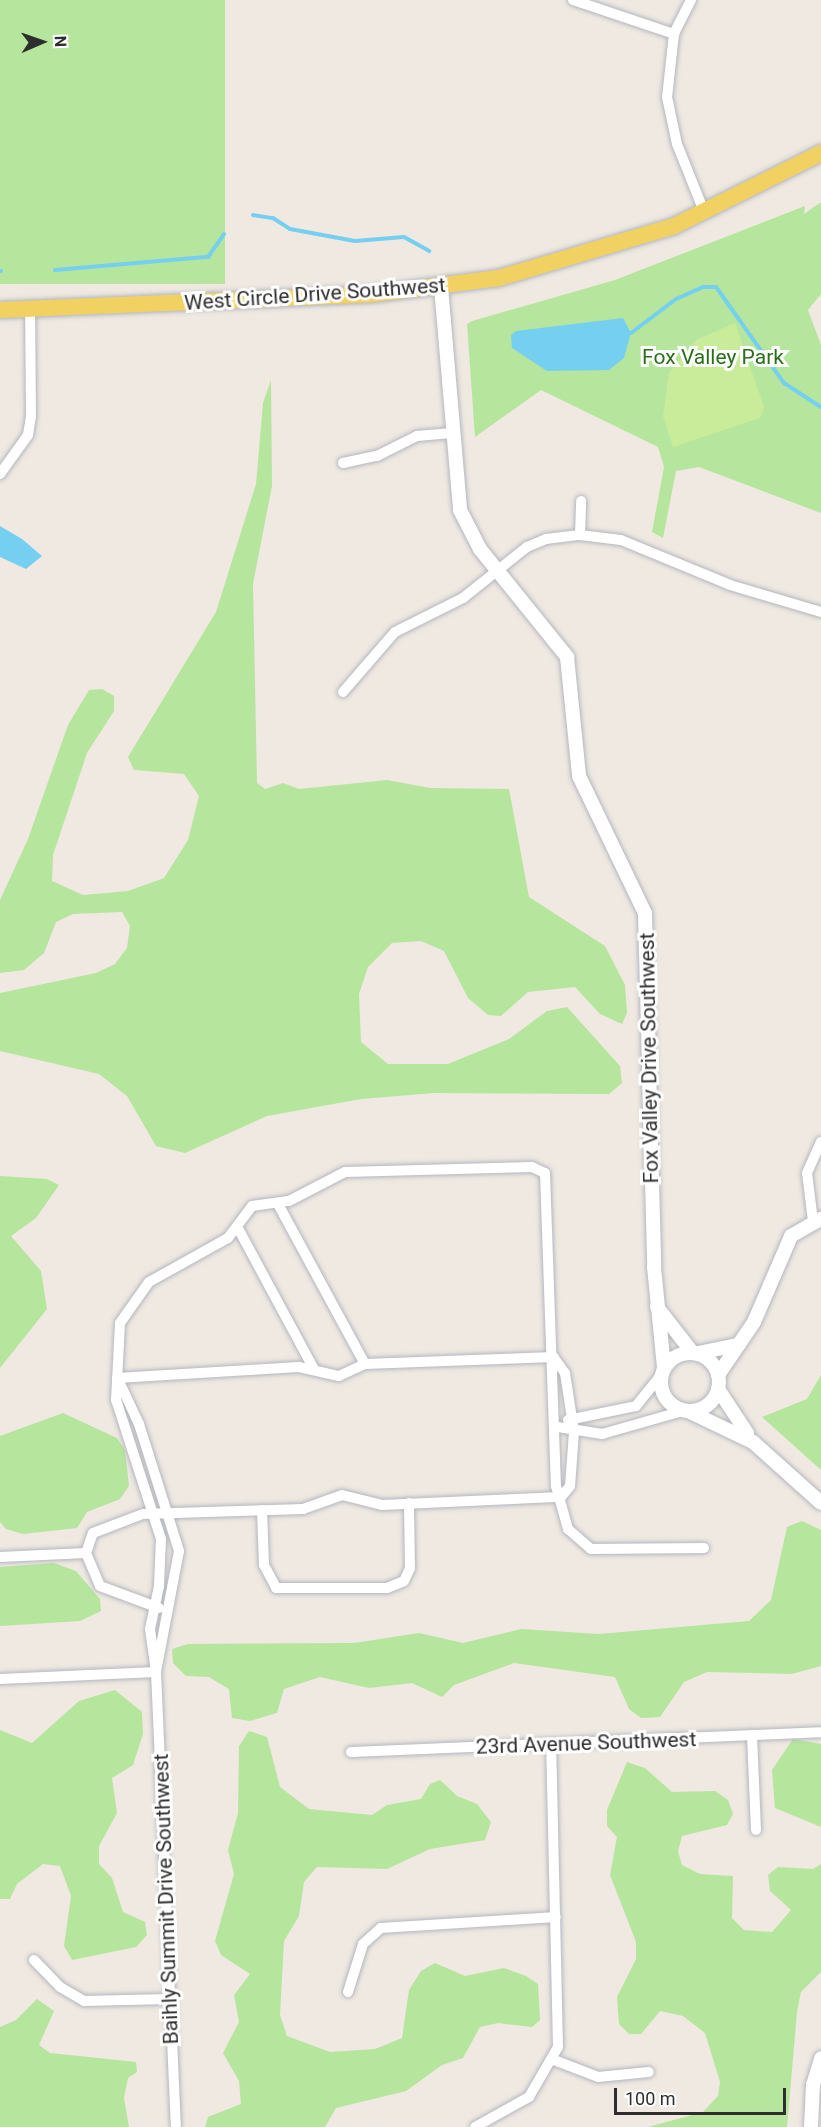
<!DOCTYPE html>
<html>
<head>
<meta charset="utf-8">
<style>
	body { margin:0 }
	#map { position:relative; width:821px; height:2127px; overflow:hidden; background:#efe9e1; font-family:Roboto,sans-serif }
	div>[style] { position:absolute }
	.green>* { inset:0; background:#b6e59e; transform-origin:0 0 }
	.pitch>* { inset:0; background:#c9ec9a }
	.water>* { inset:0; background:#75cff0 }
	.stream>* { height:4px; margin:-2px; padding:0 2px; transform-origin:2px; border-radius:2px; background:#75cff0 }
	.roads { filter:drop-shadow(0 0 2px #b4b7c1) drop-shadow(0 0 2px #b4b7c1) }
	.minor>* { height:10px; margin:-5px; padding:0 5px; transform-origin:5px; border-radius:5px; background:#fff }
	.tertiary>* { height:14px; margin:-7px; padding:0 7px; transform-origin:7px; border-radius:7px; background:#fff }
	.tertiary>.ring { margin:-7px; padding:0; box-sizing:content-box; background:none; border:14px solid #fff; border-radius:50% }
	.primary>* { height:16px; margin:-8px; padding:0 8px; transform-origin:8px; border-radius:8px; background:#f2d163 }
	span { translate:-50% -50%; white-space:nowrap; text-align:center; line-height:1.15; -webkit-text-stroke:6px #fff; paint-order:stroke }
	.street-label { font-size:21px; color:#2e2e2e }
	.park-label { font-size:21px; color:#2c6e1b }
	.north { position:absolute; left:12px; top:12px; width:60px; height:60px; -webkit-text-stroke:4px #fff; paint-order:stroke; rotate:88deg; font-size:16px; font-weight:700; line-height:24px; text-align:center; color:#2e2e2e }
	.north::after { content:''; display:block; margin:auto; width:21px; height:27px; background:#2e2e2e; clip-path:polygon(50% 0,100% 100%,50% 72%,0 100%) }
	.scale { position:absolute; left:614px; top:2088px; width:172px; height:27px; box-sizing:border-box; border:3px solid #2e2e2e; border-top:0; padding-left:8px; font-size:18px; line-height:21px; white-space:nowrap; color:#2e2e2e; -webkit-text-stroke:4px #fff; paint-order:stroke }
</style>
</head>
<body>
<div id="map">
	<div class="green">
		<div style="left:0;top:0;width:225px;height:284px"></div>
		<div style="clip-path:polygon(821px 202px,821px 294px,808px 310px,821px 345px,821px 513px,699px 467px,676px 471px,663px 538px,652px 532px,664px 467px,658px 447px,541px 390px,475px 437px,467px 324px,472px 321px,615px 280px,805px 206px,804px 214px)"></div>
		<div style="clip-path:polygon(271px 380px,272px 486px,253px 584px,257px 783px,265px 789px,283px 783px,299px 789px,387px 780px,430px 788px,509px 789px,529px 897px,605px 946px,625px 985px,627px 1013px,622px 1024px,600px 1014px,575px 987px,528px 992px,501px 1016px,488px 1015px,468px 998px,444px 951px,421px 941px,392px 943px,368px 967px,359px 994px,361px 1042px,388px 1064px,448px 1064px,509px 1039px,547px 1011px,567px 1007px,620px 1066px,622px 1083px,609px 1094px,434px 1093px,361px 1099px,267px 1116px,185px 1153px,156px 1146px,127px 1096px,99px 1074px,0 1051px,0 993px,96px 973px,115px 964px,127px 948px,130px 926px,122px 912px,73px 914px,56px 922px,44px 953px,24px 970px,0 973px,0 900px,28px 839px,68px 725px,89px 690px,102px 689px,114px 696px,114px 711px,87px 753px,53px 855px,52px 881px,83px 895px,128px 891px,164px 878px,188px 840px,199px 796px,184px 774px,134px 770px,128px 757px,216px 612px,256px 484px,263px 403px)"></div>
		<div style="clip-path:polygon(0 1176px,47px 1179px,59px 1185px,36px 1218px,11px 1236px,41px 1271px,47px 1309px,0 1368px)"></div>
		<div style="clip-path:polygon(821px 1375px,821px 1470px,762px 1417px,807px 1399px)"></div>
		<div style="clip-path:polygon(63px 1413px,117px 1438px,125px 1450px,129px 1486px,120px 1499px,87px 1512px,77px 1528px,23px 1534px,6px 1529px,0 1522px,0 1436px)"></div>
		<div style="clip-path:polygon(802px 1521px,821px 1530px,821px 1666px,792px 1674px,707px 1672px,684px 1682px,660px 1717px,641px 1718px,629px 1709px,615px 1677px,514px 1663px,454px 1685px,442px 1697px,412px 1683px,369px 1688px,320px 1677px,284px 1689px,277px 1713px,250px 1721px,232px 1718px,229px 1689px,209px 1677px,186px 1676px,173px 1663px,172px 1649px,188px 1644px,354px 1643px,419px 1633px,463px 1643px,521px 1629px,599px 1634px,749px 1621px,771px 1600px,787px 1527px)"></div>
		<div style="clip-path:polygon(54px 1563px,76px 1571px,100px 1599px,101px 1611px,80px 1621px,0 1626px,0 1567px)"></div>
		<div style="clip-path:polygon(115px 1690px,142px 1712px,143px 1734px,133px 1765px,112px 1778px,117px 1813px,99px 1846px,99px 1864px,112px 1878px,123px 1912px,145px 1922px,147px 1935px,136px 1947px,72px 1960px,64px 1946px,71px 1896px,60px 1866px,43px 1864px,17px 1884px,10px 1899px,0 1899px,0 1730px,32px 1743px,79px 1701px)"></div>
		<div style="clip-path:polygon(249px 1731px,267px 1737px,280px 1787px,309px 1809px,372px 1815px,387px 1805px,421px 1799px,430px 1784px,440px 1780px,457px 1796px,477px 1804px,491px 1822px,485px 1840px,430px 1849px,387px 1869px,317px 1867px,304px 1882px,299px 1916px,284px 1941px,280px 2015px,287px 2036px,330px 2052px,375px 2049px,402px 2038px,409px 1990px,421px 1971px,435px 1963px,465px 1976px,504px 1968px,526px 1976px,538px 1984px,540px 2020px,532px 2027px,498px 2023px,480px 2027px,463px 2058px,442px 2065px,406px 2091px,336px 2108px,325px 2127px,205px 2127px,208px 2117px,241px 2104px,239px 2081px,223px 2053px,239px 2022px,234px 1995px,250px 1974px,221px 1955px,215px 1941px,234px 1874px,228px 1850px,238px 1813px,239px 1746px)"></div>
		<div style="clip-path:polygon(793px 1739px,821px 1744px,821px 1827px,775px 1808px,772px 1770px)"></div>
		<div style="clip-path:polygon(627px 1762px,645px 1768px,672px 1792px,715px 1791px,728px 1800px,733px 1814px,727px 1825px,682px 1836px,678px 1851px,682px 1865px,700px 1874px,733px 1876px,732px 1918px,744px 1930px,772px 1932px,791px 1910px,770px 1891px,768px 1875px,778px 1867px,813px 1869px,821px 1864px,821px 1972px,801px 1992px,797px 2012px,787px 2127px,648px 2127px,703px 2112px,718px 2096px,720px 2082px,705px 2033px,683px 2016px,660px 2011px,641px 2034px,629px 2034px,619px 2024px,617px 1997px,636px 1959px,636px 1942px,610px 1875px,617px 1837px,607px 1826px,607px 1810px)"></div>
		<div style="clip-path:polygon(37px 1999px,54px 2011px,39px 2045px,50px 2053px,136px 2062px,137px 2072px,128px 2078px,124px 2098px,129px 2127px,0 2127px,0 2027px,16px 2020px)"></div>
	</div>
	<div class="pitch">
		<div style="clip-path:polygon(735px 323px,764px 407px,760px 418px,673px 447px,663px 416px,669px 373px,696px 340px)"></div>
	</div>
	<div class="water">
		<div style="clip-path:polygon(623px 318px,631px 333px,624px 358px,609px 370px,547px 371px,512px 348px,511px 335px,516px 331px)"></div>
		<div style="clip-path:polygon(0 526px,22px 539px,42px 556px,26px 569px,0 557px)"></div>
	</div>
	<div class="stream">
		<div style="left:253px;top:215px;width:20px;rotate:9deg"></div>
		<div style="left:273px;top:218px;width:20px;rotate:33deg"></div>
		<div style="left:290px;top:229px;width:66px;rotate:10.5deg"></div>
		<div style="left:355px;top:241px;width:49px;rotate:-4.7deg"></div>
		<div style="left:404px;top:237px;width:29px;rotate:29deg"></div>
		<div style="left:55px;top:270px;width:154px;rotate:-4.9deg"></div>
		<div style="left:208px;top:257px;width:28px;rotate:-55deg"></div>
		<div style="left:0;top:271px;width:1px"></div>
		<div style="left:631px;top:333px;width:56px;rotate:-37.1deg"></div>
		<div style="left:676px;top:299px;width:30px;rotate:-24deg"></div>
		<div style="left:703px;top:287px;width:13px"></div>
		<div style="left:716px;top:287px;width:118px;rotate:54.7deg"></div>
		<div style="left:784px;top:383px;width:44px;rotate:33deg"></div>
	</div>
	<div class="roads">
		<div class="minor">
			<div style="left:573px;top:0;width:107px;rotate:18.6deg"></div>
			<div style="left:691px;top:0;width:38px;rotate:117deg"></div>
			<div style="left:674px;top:34px;width:63px;rotate:96.3deg"></div>
			<div style="left:667px;top:97px;width:48px;rotate:78deg"></div>
			<div style="left:677px;top:144px;width:75px;rotate:68.2deg"></div>
			<div style="left:343px;top:463px;width:35px;rotate:-12deg"></div>
			<div style="left:377px;top:456px;width:45px;rotate:-26.6deg"></div>
			<div style="left:417px;top:436px;width:35px;rotate:-5deg"></div>
			<div style="left:0;top:474px;width:48px;rotate:-54.3deg"></div>
			<div style="left:28px;top:435px;width:18px;rotate:-81deg"></div>
			<div style="left:31px;top:417px;width:109px;rotate:-90.5deg"></div>
			<div style="left:580px;top:535px;width:34px;rotate:-88deg"></div>
			<div style="left:343px;top:692px;width:79px;rotate:-49.1deg"></div>
			<div style="left:395px;top:632px;width:76px;rotate:-26.6deg"></div>
			<div style="left:463px;top:598px;width:82px;rotate:-38.6deg"></div>
			<div style="left:527px;top:547px;width:21px;rotate:-23deg"></div>
			<div style="left:546px;top:539px;width:34px;rotate:-7deg"></div>
			<div style="left:580px;top:535px;width:41px;rotate:7deg"></div>
			<div style="left:621px;top:540px;width:118px;rotate:22.4deg"></div>
			<div style="left:730px;top:585px;width:95px;rotate:16.5deg"></div>
			<div style="left:278px;top:1204px;width:182px;rotate:61.5deg"></div>
			<div style="left:813px;top:1221px;width:48px;rotate:-97.1deg"></div>
			<div style="left:807px;top:1173px;width:34px;rotate:-66deg"></div>
			<div style="left:239px;top:1230px;width:158px;rotate:61.7deg"></div>
			<div style="left:554px;top:1358px;width:19px;rotate:54deg"></div>
			<div style="left:565px;top:1373px;width:60px;rotate:81.3deg"></div>
			<div style="left:574px;top:1432px;width:54px;rotate:94.2deg"></div>
			<div style="left:570px;top:1486px;width:14px;rotate:129deg"></div>
			<div style="left:117px;top:1378px;width:182px;rotate:-3.5deg"></div>
			<div style="left:299px;top:1367px;width:41px;rotate:12.7deg"></div>
			<div style="left:339px;top:1376px;width:29px;rotate:-25deg"></div>
			<div style="left:365px;top:1364px;width:189px;rotate:-2.1deg"></div>
			<div style="left:118px;top:1379px;width:50px;rotate:65deg"></div>
			<div style="left:139px;top:1424px;width:133px;rotate:72.5deg"></div>
			<div style="left:179px;top:1551px;width:123px;rotate:100.8deg"></div>
			<div style="left:156px;top:1672px;width:455px;rotate:87.5deg"></div>
			<div style="left:568px;top:1420px;width:69px;rotate:-11.6deg"></div>
			<div style="left:636px;top:1406px;width:40px;rotate:-51deg"></div>
			<div style="left:558px;top:1427px;width:45px;rotate:9deg"></div>
			<div style="left:602px;top:1434px;width:84px;rotate:-15.9deg"></div>
			<div style="left:262px;top:1510px;width:55px;rotate:87.9deg"></div>
			<div style="left:264px;top:1565px;width:26px;rotate:62deg"></div>
			<div style="left:276px;top:1588px;width:111px"></div>
			<div style="left:387px;top:1588px;width:18px;rotate:-22deg"></div>
			<div style="left:404px;top:1581px;width:14px;rotate:-65deg"></div>
			<div style="left:410px;top:1568px;width:65px;rotate:-90.9deg"></div>
			<div style="left:0;top:1557px;width:86px;rotate:-2.7deg"></div>
			<div style="left:159px;top:1608px;width:63px;rotate:-159.6deg"></div>
			<div style="left:100px;top:1586px;width:36px;rotate:-113deg"></div>
			<div style="left:86px;top:1553px;width:21px;rotate:-71deg"></div>
			<div style="left:93px;top:1533px;width:53px;rotate:-20.8deg"></div>
			<div style="left:143px;top:1514px;width:160px;rotate:-1.8deg"></div>
			<div style="left:303px;top:1509px;width:41px;rotate:-19.7deg"></div>
			<div style="left:342px;top:1495px;width:41px;rotate:14deg"></div>
			<div style="left:382px;top:1505px;width:179px;rotate:-2.6deg"></div>
			<div style="left:156px;top:1672px;width:43px;rotate:-97.9deg"></div>
			<div style="left:150px;top:1629px;width:44px;rotate:-78.2deg"></div>
			<div style="left:159px;top:1586px;width:47px;rotate:-87.6deg"></div>
			<div style="left:161px;top:1539px;width:146px;rotate:-107.9deg"></div>
			<div style="left:116px;top:1400px;width:77px;rotate:-87deg"></div>
			<div style="left:120px;top:1323px;width:50px;rotate:-54.7deg"></div>
			<div style="left:149px;top:1282px;width:90px;rotate:-29.1deg"></div>
			<div style="left:228px;top:1238px;width:40px;rotate:-53deg"></div>
			<div style="left:252px;top:1206px;width:37px;rotate:-8deg"></div>
			<div style="left:289px;top:1201px;width:63px;rotate:-27.4deg"></div>
			<div style="left:345px;top:1172px;width:187px;rotate:-1.5deg"></div>
			<div style="left:532px;top:1167px;width:14px;rotate:25deg"></div>
			<div style="left:545px;top:1173px;width:313px;rotate:88deg"></div>
			<div style="left:556px;top:1486px;width:45px;rotate:74.4deg"></div>
			<div style="left:568px;top:1529px;width:30px;rotate:41deg"></div>
			<div style="left:591px;top:1549px;width:113px;rotate:-0.5deg"></div>
			<div style="left:0;top:1679px;width:156px;rotate:-2.6deg"></div>
			<div style="left:752px;top:1735px;width:95px;rotate:87.6deg"></div>
			<div style="left:351px;top:1752px;width:470px;rotate:-2.4deg"></div>
			<div style="left:34px;top:1960px;width:37px;rotate:46deg"></div>
			<div style="left:60px;top:1987px;width:28px;rotate:30deg"></div>
			<div style="left:84px;top:2001px;width:85px;rotate:-1.3deg"></div>
			<div style="left:348px;top:1992px;width:50px;rotate:-72.6deg"></div>
			<div style="left:363px;top:1944px;width:24px;rotate:-42deg"></div>
			<div style="left:381px;top:1928px;width:175px;rotate:-3.6deg"></div>
			<div style="left:554px;top:2060px;width:47px;rotate:21.1deg"></div>
			<div style="left:598px;top:2077px;width:51px;rotate:-5.6deg"></div>
			<div style="left:475px;top:2127px;width:62px;rotate:-29.1deg"></div>
			<div style="left:529px;top:2097px;width:58px;rotate:-59.9deg"></div>
			<div style="left:558px;top:2047px;width:302px;rotate:-91.3deg"></div>
		</div>
		<div class="tertiary">
			<div style="left:441px;top:287px;width:224px;rotate:85.1deg"></div>
			<div style="left:460px;top:510px;width:44px;rotate:62.9deg"></div>
			<div style="left:480px;top:549px;width:139px;rotate:51.1deg"></div>
			<div style="left:567px;top:657px;width:120px;rotate:84.2deg"></div>
			<div style="left:579px;top:776px;width:152px;rotate:64.3deg"></div>
			<div style="left:645px;top:913px;width:354px;rotate:88.5deg"></div>
			<div style="left:654px;top:1267px;width:100px;rotate:84.3deg"></div>
			<div style="left:657px;top:1307px;width:57px;rotate:52.1deg"></div>
			<div class="ring" style="left:661px;top:1353px;width:44px;height:44px"></div>
			<div style="left:698px;top:1353px;width:41px;rotate:-11.3deg"></div>
			<div style="left:718px;top:1375px;width:64px;rotate:-55.8deg"></div>
			<div style="left:754px;top:1322px;width:94px;rotate:-66.7deg"></div>
			<div style="left:791px;top:1236px;width:34px;rotate:-30deg"></div>
			<div style="left:718px;top:1389px;width:53px;rotate:56.6deg"></div>
			<div style="left:690px;top:1412px;width:70px;rotate:25.5deg"></div>
			<div style="left:753px;top:1442px;width:91px;rotate:41.9deg"></div>
			<div style="left:811px;top:2127px;width:42px;rotate:-87.3deg"></div>
			<div style="left:813px;top:2085px;width:28px;rotate:-73deg"></div>
		</div>
		<div class="primary">
			<div style="left:0;top:310px;width:374px;rotate:-2.4deg"></div>
			<div style="left:374px;top:294px;width:126px;rotate:-7.3deg"></div>
			<div style="left:499px;top:278px;width:183px;rotate:-16.5deg"></div>
			<div style="left:674px;top:226px;width:164px;rotate:-26.4deg"></div>
		</div>
	</div>
	<div class="street-label">
		<span style="left:315px;top:294px;rotate:-4deg">West Circle Drive Southwest</span>
		<span style="left:649px;top:1058px;rotate:-91deg">Fox Valley Drive Southwest</span>
		<span style="left:586px;top:1743px;rotate:-2deg">23rd Avenue Southwest</span>
		<span style="left:166px;top:1899px;rotate:-92deg">Baihly Summit Drive Southwest</span>
	</div>
	<div class="park-label">
		<span style="left:713px;top:357px">Fox Valley Park</span>
	</div>
	<div class="north">N</div>
	<div class="scale">100 m</div>
</div>
</body>
</html>
